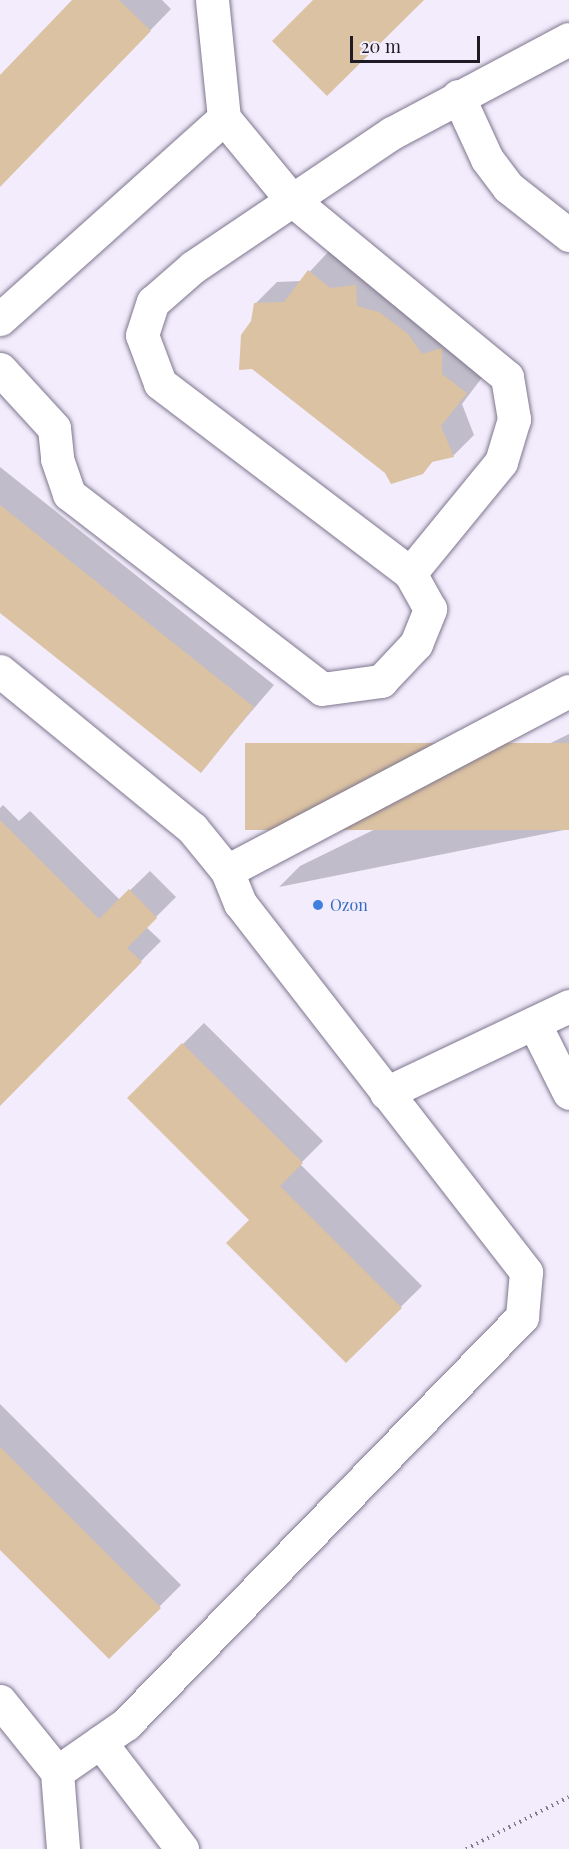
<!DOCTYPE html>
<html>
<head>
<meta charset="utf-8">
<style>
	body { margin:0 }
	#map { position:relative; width:569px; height:1849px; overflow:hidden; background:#f2ecfc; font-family:"Playfair Display",serif }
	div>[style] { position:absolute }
	.shadow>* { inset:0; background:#0003 }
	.building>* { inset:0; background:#dbc2a2; transform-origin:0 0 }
	.path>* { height:4px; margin-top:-2px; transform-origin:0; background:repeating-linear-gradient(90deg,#7f7b87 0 1.5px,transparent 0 6px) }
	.roads { filter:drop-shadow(0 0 2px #7f768e) drop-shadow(0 0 2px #7f768e) }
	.minor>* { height:33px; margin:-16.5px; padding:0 16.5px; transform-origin:16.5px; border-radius:16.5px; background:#fff }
	.dots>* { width:16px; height:16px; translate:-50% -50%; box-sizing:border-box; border:3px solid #f2ecfc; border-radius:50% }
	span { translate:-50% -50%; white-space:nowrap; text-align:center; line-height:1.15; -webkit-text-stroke:6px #f2ecfc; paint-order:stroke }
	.shop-label { font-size:16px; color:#366cbe }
	.left { translate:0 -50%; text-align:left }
	.scale { position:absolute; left:350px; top:36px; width:130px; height:27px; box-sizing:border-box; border:3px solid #1f1b25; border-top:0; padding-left:8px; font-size:18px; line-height:21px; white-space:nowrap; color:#1f1b25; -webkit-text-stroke:4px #f2ecfc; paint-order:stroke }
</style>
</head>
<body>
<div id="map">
	<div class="shadow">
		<div style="clip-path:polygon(74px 0,162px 0,171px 9px,0 185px,0 77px)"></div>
		<div style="clip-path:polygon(330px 250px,487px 371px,462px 404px,474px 435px,453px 456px,435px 459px,422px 473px,386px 473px,253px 321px,255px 304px,277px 282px,301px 281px)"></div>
		<div style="clip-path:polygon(0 467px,274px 685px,200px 771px,0 612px)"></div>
		<div style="clip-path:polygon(569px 734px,569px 829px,279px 887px,300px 866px)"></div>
		<div style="clip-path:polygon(3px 805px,19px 821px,30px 811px,120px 900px,150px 871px,176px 897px,146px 927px,161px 941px,0 1103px,0 808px)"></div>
		<div style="clip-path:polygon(204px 1023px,323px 1141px,300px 1164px,422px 1286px,346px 1361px,251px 1220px,129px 1098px)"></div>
		<div style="clip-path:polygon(0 1404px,181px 1585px,109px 1657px,0 1548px)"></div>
	</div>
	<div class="building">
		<div style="clip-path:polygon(72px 0,119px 0,151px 31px,0 187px,0 75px)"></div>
		<div style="clip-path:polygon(313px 0,424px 0,327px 96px,272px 41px)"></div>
		<div style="clip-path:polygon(308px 270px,330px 288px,356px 285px,357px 306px,379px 312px,408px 334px,422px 354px,442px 348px,442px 374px,467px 393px,441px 426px,454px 457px,432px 462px,423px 474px,391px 484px,385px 473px,252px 369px,239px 370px,241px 335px,251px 321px,254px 303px,284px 302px)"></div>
		<div style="clip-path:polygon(0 505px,254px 707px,201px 773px,0 613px)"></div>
		<div style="left:569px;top:743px;width:87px;height:324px;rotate:90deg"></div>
		<div style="clip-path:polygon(0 820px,99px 919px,129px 889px,157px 918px,127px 948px,142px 962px,0 1106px)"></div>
		<div style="clip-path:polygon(182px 1043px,303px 1163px,280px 1186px,402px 1308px,346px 1363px,226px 1243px,249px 1220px,127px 1098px)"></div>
		<div style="clip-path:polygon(0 1447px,161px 1608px,109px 1659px,0 1550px)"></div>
	</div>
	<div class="path">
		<div style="left:466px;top:1849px;width:115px;rotate:-26.8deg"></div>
	</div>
	<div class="roads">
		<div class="minor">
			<div style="left:212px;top:0;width:119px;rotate:84.2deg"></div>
			<div style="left:224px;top:118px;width:105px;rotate:50.4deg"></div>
			<div style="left:291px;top:199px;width:280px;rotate:39.5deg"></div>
			<div style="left:507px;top:377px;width:43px;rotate:80.5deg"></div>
			<div style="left:514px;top:419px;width:45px;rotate:106.8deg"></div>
			<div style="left:501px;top:462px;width:144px;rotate:129.3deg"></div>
			<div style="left:458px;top:96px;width:69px;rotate:65.3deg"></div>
			<div style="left:487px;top:159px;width:35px;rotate:53deg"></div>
			<div style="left:508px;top:187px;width:78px;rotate:38.2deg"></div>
			<div style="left:0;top:319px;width:301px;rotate:-41.9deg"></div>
			<div style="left:0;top:369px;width:80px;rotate:47.5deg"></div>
			<div style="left:54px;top:428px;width:31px;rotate:84deg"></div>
			<div style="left:57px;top:459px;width:37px;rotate:71deg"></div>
			<div style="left:69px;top:494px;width:319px;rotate:37.6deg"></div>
			<div style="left:322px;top:689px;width:60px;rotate:-7.7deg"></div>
			<div style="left:381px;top:681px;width:51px;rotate:-46.6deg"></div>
			<div style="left:416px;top:644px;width:38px;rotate:-68deg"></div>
			<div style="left:430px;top:609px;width:41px;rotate:-119.1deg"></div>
			<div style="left:410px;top:573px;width:314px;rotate:-142.8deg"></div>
			<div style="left:160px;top:383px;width:51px;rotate:-110.6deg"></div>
			<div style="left:142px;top:335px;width:35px;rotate:-72deg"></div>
			<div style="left:153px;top:302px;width:53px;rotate:-41.2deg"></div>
			<div style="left:193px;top:267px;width:240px;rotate:-34deg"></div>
			<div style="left:392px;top:133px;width:200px;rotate:-28deg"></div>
			<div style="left:0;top:671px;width:248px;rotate:39.3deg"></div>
			<div style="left:192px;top:828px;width:55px;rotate:50.9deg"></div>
			<div style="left:227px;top:871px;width:35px;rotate:68deg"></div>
			<div style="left:240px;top:903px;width:467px;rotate:52.2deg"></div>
			<div style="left:526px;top:1272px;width:45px;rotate:95.1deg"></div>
			<div style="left:522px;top:1317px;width:568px;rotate:134.22deg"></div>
			<div style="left:126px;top:1724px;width:84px;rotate:145.2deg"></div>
			<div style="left:57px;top:1772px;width:77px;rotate:85.5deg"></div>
			<div style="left:227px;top:871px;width:386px;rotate:-27.8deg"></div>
			<div style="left:534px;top:1023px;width:78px;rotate:63.4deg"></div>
			<div style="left:386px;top:1093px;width:203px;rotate:-25.4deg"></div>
			<div style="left:0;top:1701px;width:91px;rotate:51.2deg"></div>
			<div style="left:100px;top:1742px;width:135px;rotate:52.5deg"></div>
		</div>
	</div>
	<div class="dots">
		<div style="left:318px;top:905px;background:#3f7fe0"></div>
	</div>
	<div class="shop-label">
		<span class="left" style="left:330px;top:905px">Ozon</span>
	</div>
	<div class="scale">20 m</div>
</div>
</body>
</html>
